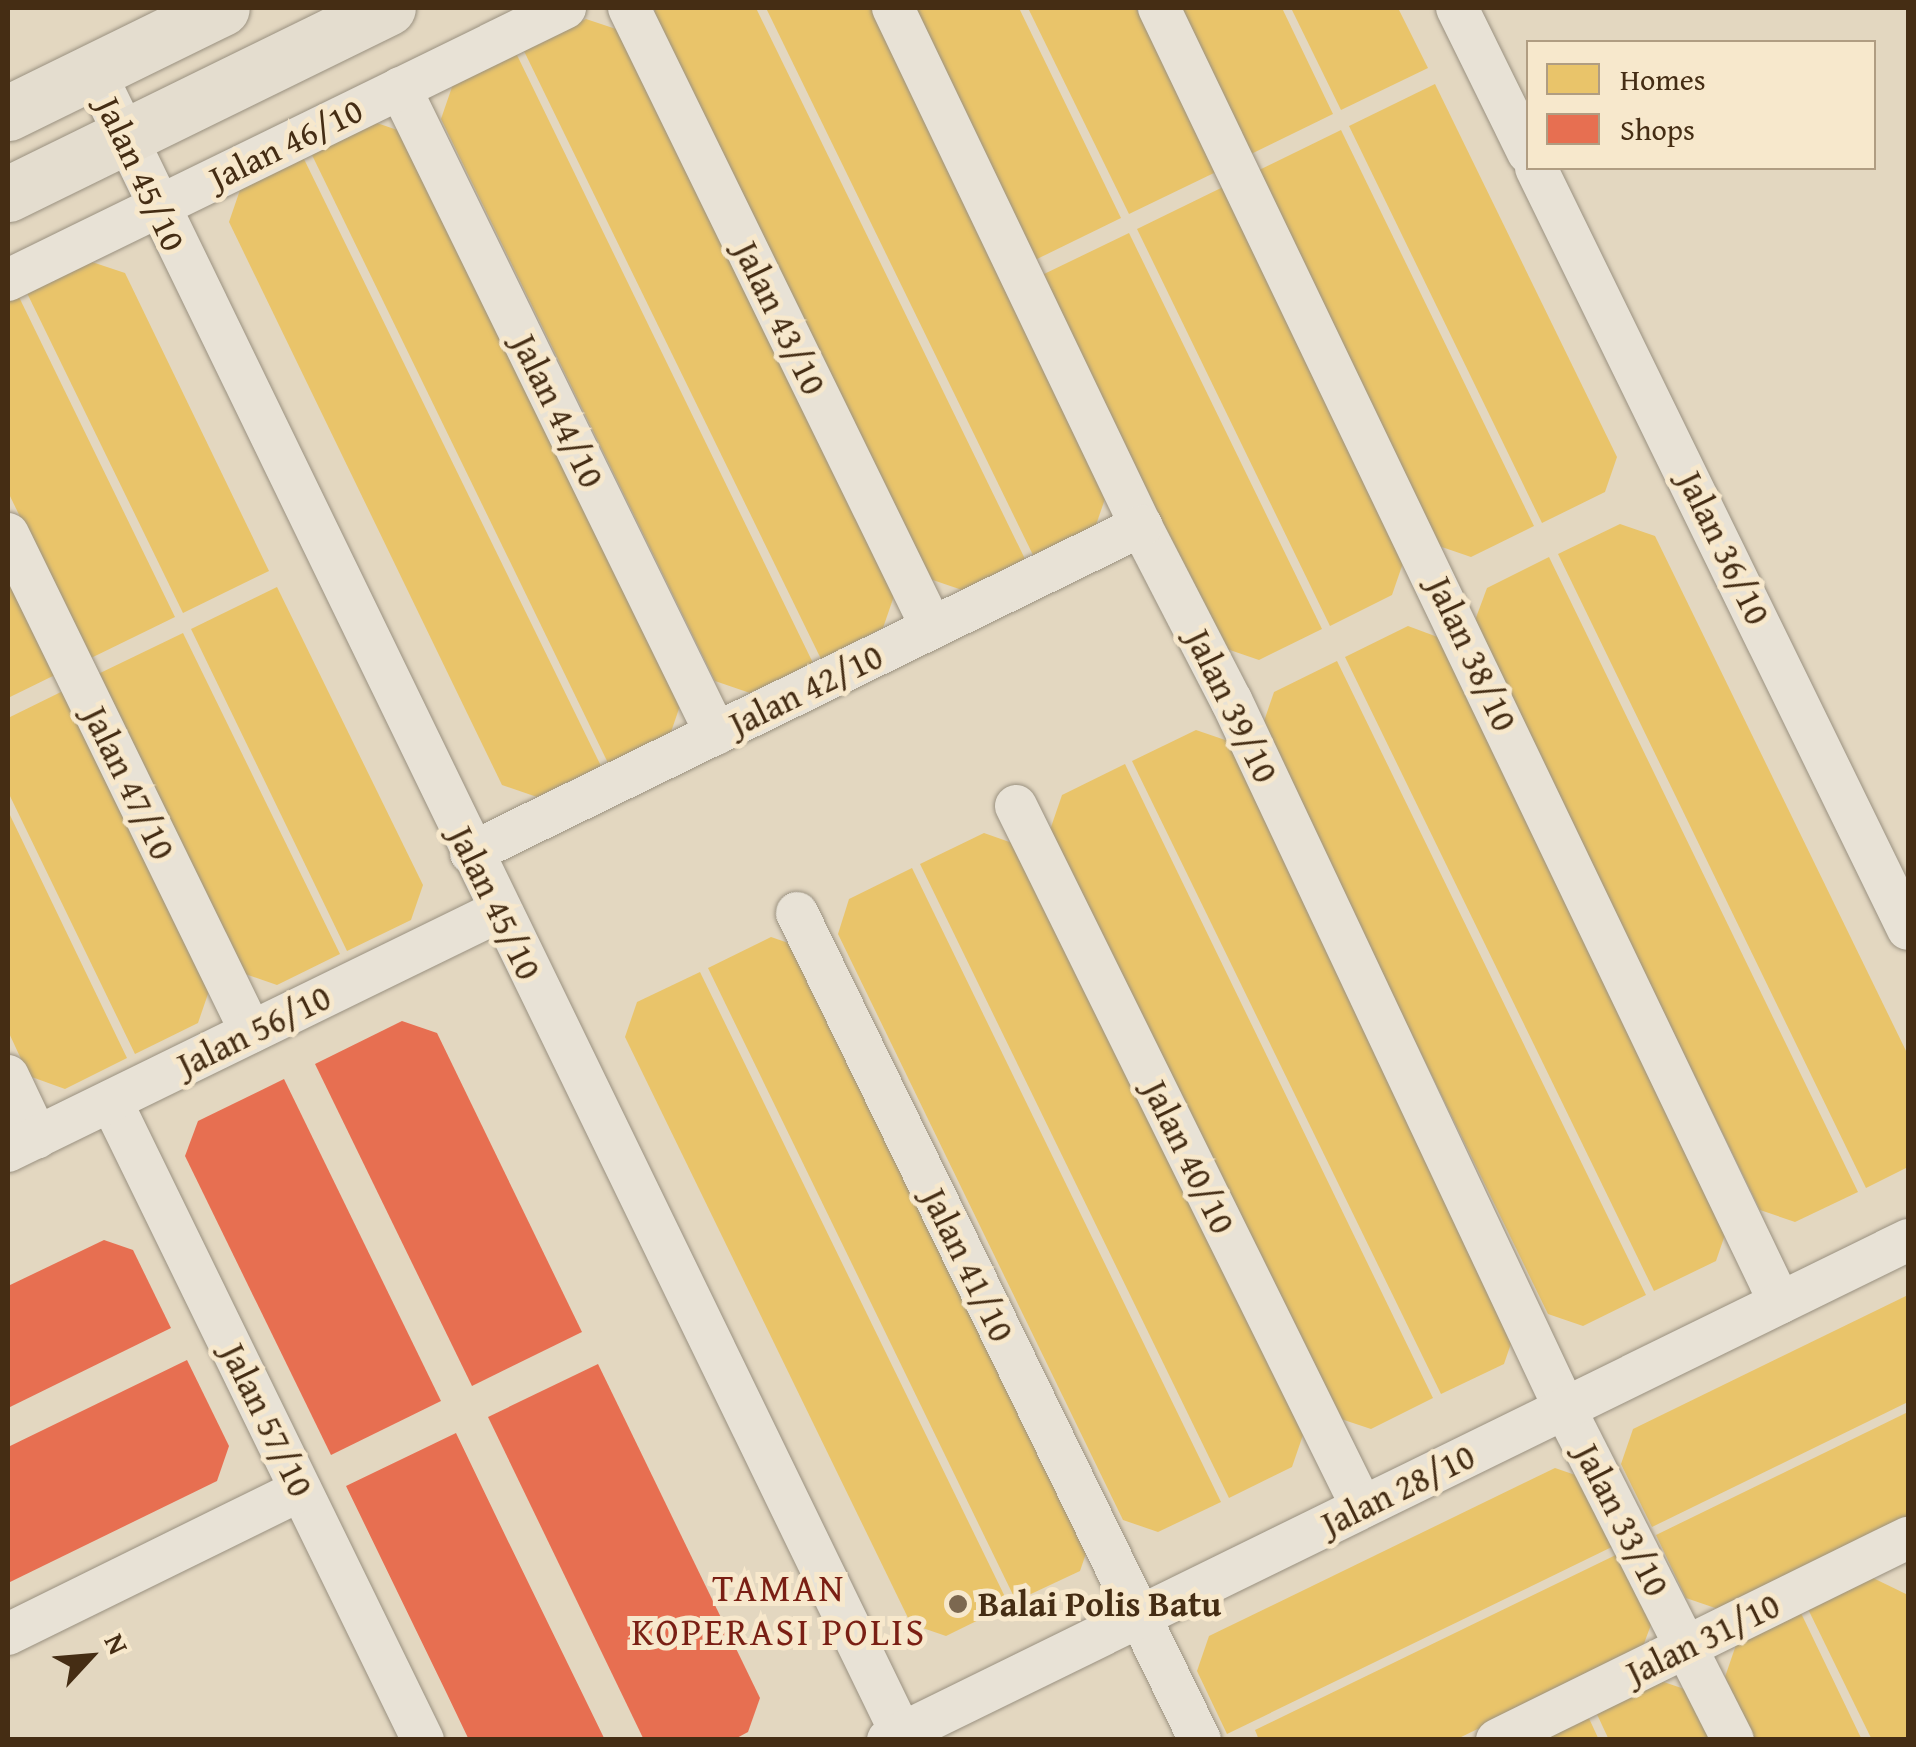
<!DOCTYPE html>
<html>
<head>
<meta charset="utf-8">
<style>
	body { margin:0 }
	#map { position:relative; width:1916px; height:1747px; overflow:hidden; background:#e3d7c0; font-family:"Gentium Book Plus",serif }
	div>[style] { position:absolute }
	.homes>* { inset:0; background:#e9c46a }
	.shops>* { inset:0; background:#e76f51 }
	.roads { filter:drop-shadow(0 0 2px #9a9180) drop-shadow(0 0 2px #9a9180) }
	.minor>* { height:42px; margin:-21px; padding:0 21px; transform-origin:21px; border-radius:21px; background:#e8e2d6 }
	.major>* { height:55px; margin:-27.5px; padding:0 27.5px; transform-origin:27.5px; border-radius:27.5px; background:#e4ddcf }
	.dots>* { width:28px; height:28px; translate:-50% -50%; box-sizing:border-box; border:5px solid #f7e8cc; border-radius:50% }
	span { translate:-50% -50%; white-space:nowrap; text-align:center; line-height:1.15; -webkit-text-stroke:10px #f7e8cc; paint-order:stroke }
	.street-label { font-size:35px; color:#452d14 }
	.poi-label { font-size:35px; color:#452d14; font-weight:700 }
	.left { translate:0 -50%; text-align:left }
	.neighbourhood-label { font-size:38px; color:#7a1f14; letter-spacing:2.5px }
	.frame { position:absolute; inset:0; border:10px solid #452d14; pointer-events:none }
	.legend { position:absolute; left:1526px; top:40px; width:350px; height:130px; box-sizing:border-box; background:#f7e8cc; border:2px solid #b09d82; margin:0; padding:12px 18px; list-style:none; font-size:30px; color:#452d14 }
	.legend li { display:flex; align-items:center; gap:20px; height:50px }
	.legend b { width:50px; border:2px solid #b09d82 }
	.north { position:absolute; left:40px; top:1607px; width:100px; height:100px; -webkit-text-stroke:8px #f7e8cc; paint-order:stroke; rotate:64deg; font-size:28px; font-weight:700; line-height:40px; text-align:center; color:#452d14 }
	.north::after { content:''; display:block; margin:auto; width:35px; height:45px; background:#452d14; clip-path:polygon(50% 0,100% 100%,50% 72%,0 100%) }
</style>
</head>
<body>
<div id="map">
	<div class="homes">
		<div style="clip-path:polygon(656px 8px,756px 8px,1025px 559px,962px 590px,927px 578px,653px 15px)"></div>
		<div style="clip-path:polygon(766px 8px,873px 8px,1108px 490px,1096px 525px,1033px 555px)"></div>
		<div style="clip-path:polygon(912px 8px,1019px 8px,1121px 218px,1035px 260px)"></div>
		<div style="clip-path:polygon(1028px 8px,1136px 8px,1216px 172px,1129px 214px)"></div>
		<div style="clip-path:polygon(1174px 8px,1282px 8px,1333px 114px,1247px 156px)"></div>
		<div style="clip-path:polygon(1291px 8px,1398px 8px,1428px 68px,1341px 110px)"></div>
		<div style="clip-path:polygon(586px 19px,622px 31px,895px 593px,883px 628px,821px 659px,523px 49px)"></div>
		<div style="clip-path:polygon(516px 53px,813px 663px,750px 693px,715px 681px,441px 119px,453px 84px)"></div>
		<div style="clip-path:polygon(1435px 84px,1617px 457px,1605px 492px,1542px 523px,1349px 126px)"></div>
		<div style="clip-path:polygon(374px 122px,409px 134px,683px 697px,671px 732px,608px 763px,311px 153px)"></div>
		<div style="clip-path:polygon(1341px 130px,1534px 526px,1471px 557px,1436px 545px,1255px 172px)"></div>
		<div style="clip-path:polygon(303px 157px,601px 766px,537px 797px,502px 785px,229px 222px,241px 187px)"></div>
		<div style="clip-path:polygon(1223px 187px,1404px 560px,1392px 595px,1330px 626px,1137px 229px)"></div>
		<div style="clip-path:polygon(1129px 233px,1322px 629px,1259px 660px,1224px 648px,1042px 275px)"></div>
		<div style="clip-path:polygon(89px 261px,125px 273px,269px 571px,183px 613px,26px 291px)"></div>
		<div style="clip-path:polygon(18px 295px,175px 617px,89px 659px,8px 492px,8px 300px)"></div>
		<div style="clip-path:polygon(1620px 524px,1655px 536px,1908px 1055px,1908px 1167px,1866px 1188px,1558px 554px)"></div>
		<div style="clip-path:polygon(1549px 557px,1858px 1192px,1795px 1222px,1760px 1210px,1474px 623px,1487px 588px)"></div>
		<div style="clip-path:polygon(8px 572px,57px 674px,8px 698px)"></div>
		<div style="clip-path:polygon(277px 587px,423px 885px,411px 920px,347px 951px,191px 629px)"></div>
		<div style="clip-path:polygon(1408px 626px,1443px 639px,1728px 1226px,1716px 1261px,1654px 1291px,1345px 657px)"></div>
		<div style="clip-path:polygon(183px 633px,340px 954px,277px 985px,242px 973px,96px 675px)"></div>
		<div style="clip-path:polygon(1337px 661px,1646px 1295px,1583px 1326px,1548px 1314px,1262px 727px,1274px 692px)"></div>
		<div style="clip-path:polygon(65px 690px,210px 988px,198px 1023px,135px 1054px,8px 792px,8px 718px)"></div>
		<div style="clip-path:polygon(1196px 730px,1231px 742px,1516px 1329px,1504px 1364px,1441px 1394px,1132px 761px)"></div>
		<div style="clip-path:polygon(1125px 764px,1433px 1398px,1371px 1429px,1335px 1417px,1050px 830px,1062px 795px)"></div>
		<div style="clip-path:polygon(8px 811px,127px 1058px,65px 1089px,29px 1076px,8px 1031px)"></div>
		<div style="clip-path:polygon(984px 833px,1018px 845px,1304px 1432px,1292px 1467px,1229px 1498px,920px 864px)"></div>
		<div style="clip-path:polygon(912px 868px,1221px 1502px,1158px 1532px,1123px 1520px,838px 934px,849px 899px)"></div>
		<div style="clip-path:polygon(771px 937px,806px 949px,1092px 1536px,1080px 1571px,1016px 1601px,708px 968px)"></div>
		<div style="clip-path:polygon(700px 972px,1009px 1605px,946px 1636px,911px 1624px,625px 1037px,637px 1002px)"></div>
		<div style="clip-path:polygon(1908px 1295px,1908px 1402px,1652px 1527px,1621px 1464px,1633px 1429px)"></div>
		<div style="clip-path:polygon(1908px 1412px,1908px 1519px,1721px 1610px,1686px 1598px,1656px 1535px)"></div>
		<div style="clip-path:polygon(1555px 1468px,1590px 1480px,1620px 1543px,1227px 1734px,1197px 1671px,1209px 1636px)"></div>
		<div style="clip-path:polygon(1624px 1551px,1655px 1614px,1642px 1649px,1455px 1740px,1259px 1740px,1255px 1730px)"></div>
		<div style="clip-path:polygon(1871px 1577px,1908px 1595px,1908px 1740px,1872px 1740px,1807px 1607px)"></div>
		<div style="clip-path:polygon(1800px 1611px,1862px 1740px,1755px 1740px,1725px 1677px,1737px 1642px)"></div>
		<div style="clip-path:polygon(1658px 1680px,1693px 1692px,1716px 1740px,1609px 1740px,1595px 1710px)"></div>
		<div style="clip-path:polygon(1587px 1714px,1599px 1740px,1535px 1740px)"></div>
	</div>
	<div class="shops">
		<div style="clip-path:polygon(402px 1021px,437px 1033px,582px 1332px,472px 1386px,315px 1064px)"></div>
		<div style="clip-path:polygon(284px 1079px,441px 1401px,331px 1455px,185px 1156px,198px 1121px)"></div>
		<div style="clip-path:polygon(104px 1240px,133px 1250px,171px 1328px,8px 1408px,8px 1286px)"></div>
		<div style="clip-path:polygon(187px 1360px,229px 1446px,217px 1481px,8px 1583px,8px 1447px)"></div>
		<div style="clip-path:polygon(598px 1364px,760px 1698px,748px 1732px,733px 1740px,644px 1740px,488px 1417px)"></div>
		<div style="clip-path:polygon(456px 1433px,506px 1537px,605px 1740px,469px 1740px,447px 1694px,346px 1486px)"></div>
	</div>
	<div class="roads">
		<div class="minor">
			<div style="left:629px;top:8px;width:690px;rotate:63.95deg"></div>
			<div style="left:893px;top:8px;width:574px;rotate:64.42deg"></div>
			<div style="left:1141px;top:526px;width:196px;rotate:62.7deg"></div>
			<div style="left:1231px;top:700px;width:784px;rotate:64.78deg"></div>
			<div style="left:1565px;top:1409px;width:371px;rotate:63.1deg"></div>
			<div style="left:1159px;top:8px;width:1436px;rotate:64.38deg"></div>
			<div style="left:1457px;top:8px;width:161px;rotate:63.8deg"></div>
			<div style="left:94px;top:71px;width:1848px;rotate:64.1deg"></div>
			<div style="left:400px;top:88px;width:719px;rotate:63.93deg"></div>
			<div style="left:1536px;top:168px;width:847px;rotate:63.95deg"></div>
			<div style="left:8px;top:280px;width:620px;rotate:-26.03deg"></div>
			<div style="left:8px;top:534px;width:554px;rotate:63.99deg"></div>
			<div style="left:1016px;top:806px;width:782px;rotate:63.73deg"></div>
			<div style="left:471px;top:853px;width:746px;rotate:-26.02deg"></div>
			<div style="left:797px;top:913px;width:920px;rotate:64.02deg"></div>
			<div style="left:8px;top:1076px;width:68px;rotate:64.6deg"></div>
			<div style="left:111px;top:1101px;width:711px;rotate:63.98deg"></div>
			<div style="left:8px;top:1151px;width:547px;rotate:-26.05deg"></div>
			<div style="left:8px;top:1634px;width:326px;rotate:-26.2deg"></div>
			<div style="left:888px;top:1740px;width:1136px;rotate:-26.11deg"></div>
			<div style="left:1497px;top:1740px;width:458px;rotate:-26.2deg"></div>
		</div>
		<div class="major">
			<div style="left:8px;top:113px;width:238px;rotate:-26.1deg"></div>
			<div style="left:8px;top:194px;width:423px;rotate:-26.1deg"></div>
		</div>
	</div>
	<div class="dots">
		<div style="left:958px;top:1604px;background:#7c6850"></div>
	</div>
	<div class="street-label">
		<span style="left:286px;top:144px;rotate:-26deg">Jalan 46/10</span>
		<span style="left:141px;top:174px;rotate:65deg">Jalan 45/10</span>
		<span style="left:780px;top:318px;rotate:64deg">Jalan 43/10</span>
		<span style="left:558px;top:411px;rotate:64deg">Jalan 44/10</span>
		<span style="left:1724px;top:548px;rotate:64deg">Jalan 36/10</span>
		<span style="left:1472px;top:654px;rotate:65deg">Jalan 38/10</span>
		<span style="left:806px;top:690px;rotate:-26deg">Jalan 42/10</span>
		<span style="left:1232px;top:706px;rotate:64deg">Jalan 39/10</span>
		<span style="left:129px;top:783px;rotate:64deg">Jalan 47/10</span>
		<span style="left:495px;top:903px;rotate:64deg">Jalan 45/10</span>
		<span style="left:254px;top:1031px;rotate:-26deg">Jalan 56/10</span>
		<span style="left:1189px;top:1157px;rotate:64deg">Jalan 40/10</span>
		<span style="left:968px;top:1265px;rotate:64deg">Jalan 41/10</span>
		<span style="left:267px;top:1420px;rotate:64deg">Jalan 57/10</span>
		<span style="left:1398px;top:1490px;rotate:-26deg">Jalan 28/10</span>
		<span style="left:1622px;top:1520px;rotate:63deg">Jalan 33/10</span>
		<span style="left:1703px;top:1639px;rotate:-26deg">Jalan 31/10</span>
	</div>
	<div class="poi-label">
		<span class="left" style="left:978px;top:1604px">Balai Polis Batu</span>
	</div>
	<div class="neighbourhood-label">
		<span style="left:779px;top:1610px">TAMAN<br>KOPERASI POLIS</span>
	</div>
	<div class="frame"></div>
	<ul class="legend">
	<li><b style="height:28px;background:#e9c46a"></b>Homes</li>
	<li><b style="height:28px;background:#e76f51"></b>Shops</li>
	</ul>
	<div class="north">N</div>
</div>
</body>
</html>
